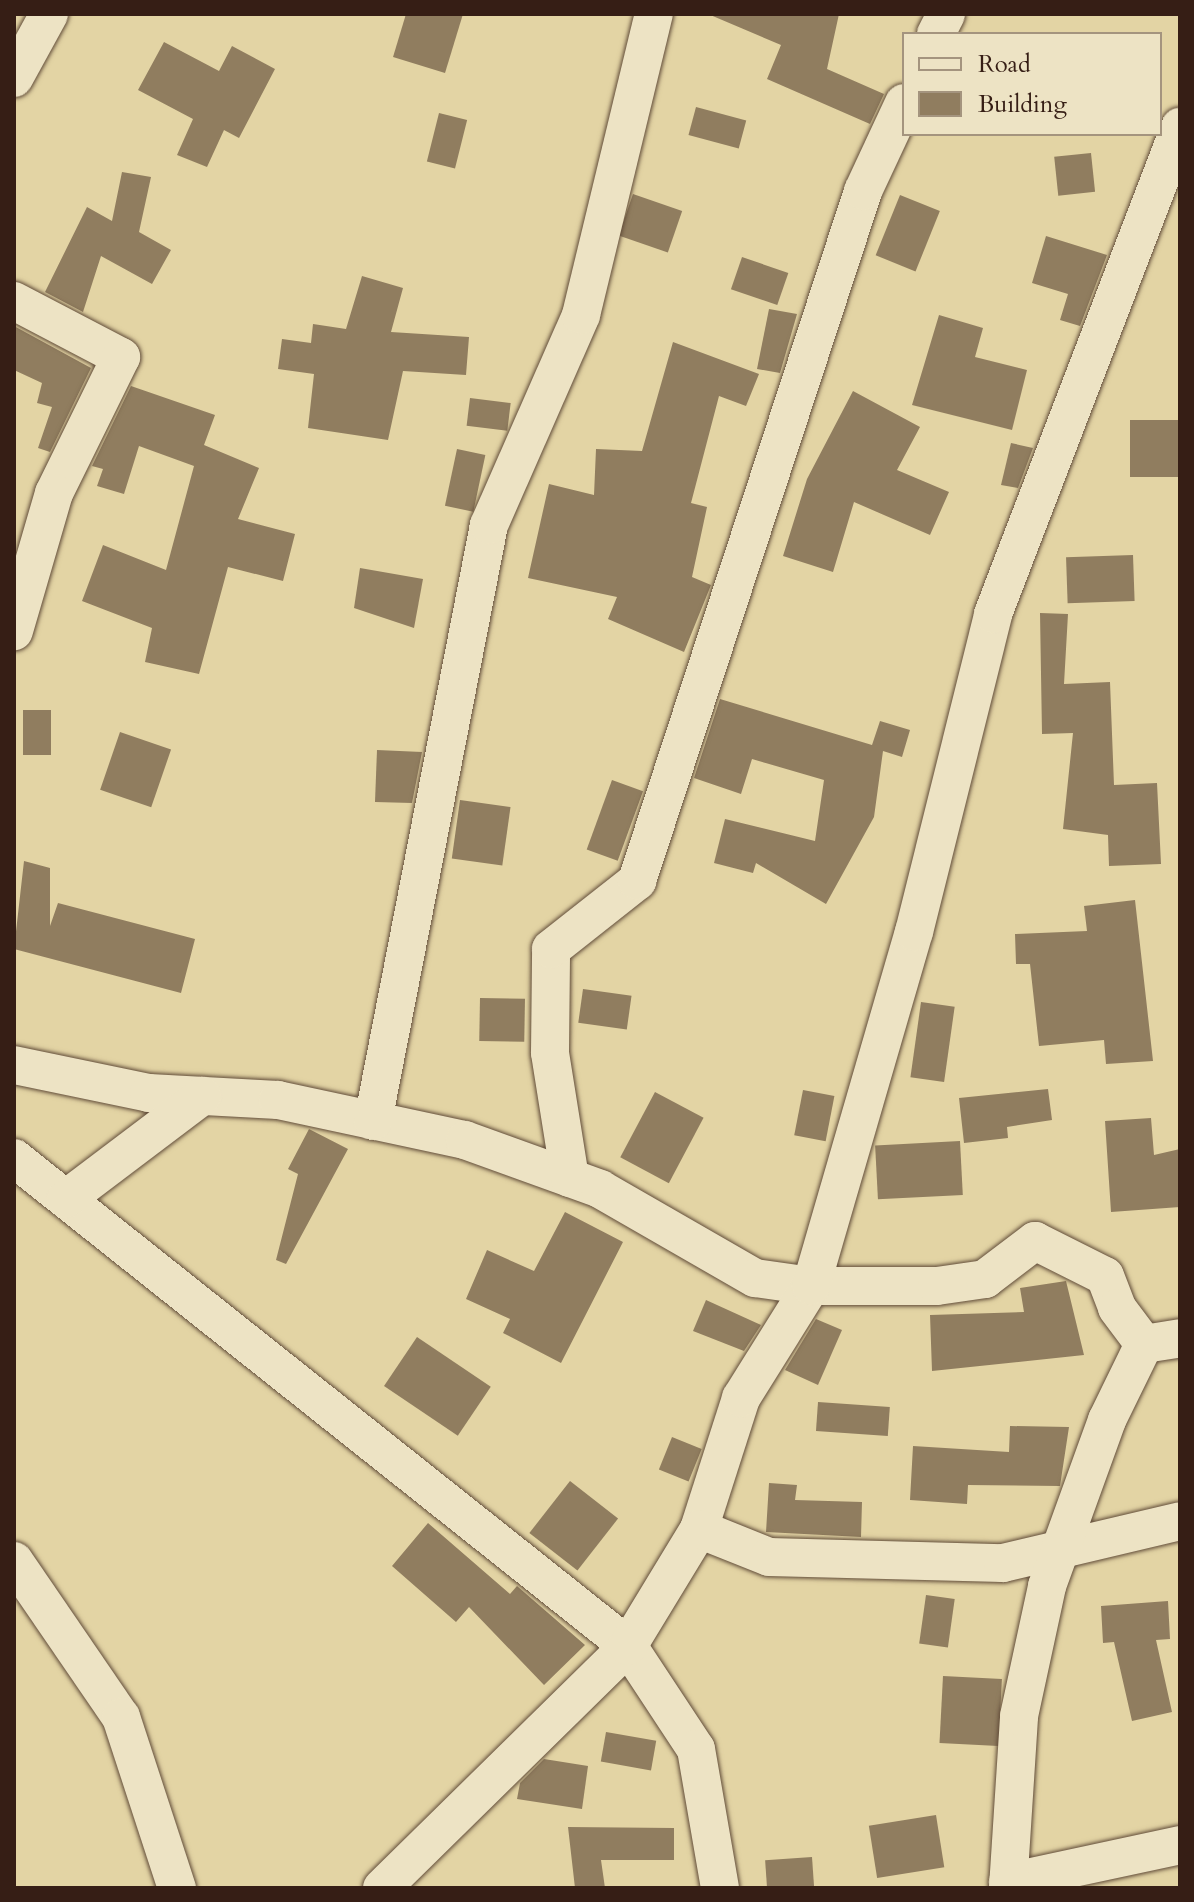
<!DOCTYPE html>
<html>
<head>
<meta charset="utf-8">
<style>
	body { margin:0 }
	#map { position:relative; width:1194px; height:1902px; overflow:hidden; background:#e3d4a4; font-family:Cardo,serif }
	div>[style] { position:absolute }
	.building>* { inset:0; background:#907d5f; transform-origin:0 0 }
	.roads { filter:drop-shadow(0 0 2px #614c39) drop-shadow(0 0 2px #614c39) }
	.minor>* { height:38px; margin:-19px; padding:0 19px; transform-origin:19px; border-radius:19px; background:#ede3c4 }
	span { translate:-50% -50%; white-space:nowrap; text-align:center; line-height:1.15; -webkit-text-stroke:6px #ede3c4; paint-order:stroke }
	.frame { position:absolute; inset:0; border:16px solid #361e15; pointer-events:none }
	.legend { position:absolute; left:902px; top:32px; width:260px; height:104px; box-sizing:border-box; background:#ede3c4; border:2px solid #a4947e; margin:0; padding:10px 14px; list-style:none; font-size:24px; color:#361e15 }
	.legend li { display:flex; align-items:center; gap:16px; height:40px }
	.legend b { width:40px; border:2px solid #a4947e }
</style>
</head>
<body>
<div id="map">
	<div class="building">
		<div style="clip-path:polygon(406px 14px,463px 14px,445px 73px,393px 57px)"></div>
		<div style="clip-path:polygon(708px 14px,839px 14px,827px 69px,884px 94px,870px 124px,767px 79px,781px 45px)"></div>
		<div style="clip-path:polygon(164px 42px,219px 71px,232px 46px,275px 69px,239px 138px,224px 130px,207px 167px,177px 155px,193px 119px,138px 90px)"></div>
		<div style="left:696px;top:107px;width:52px;height:29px;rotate:15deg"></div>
		<div style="left:439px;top:113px;width:29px;height:50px;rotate:14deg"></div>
		<div style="left:1091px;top:153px;width:39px;height:37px;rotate:84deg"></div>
		<div style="clip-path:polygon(122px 172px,151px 177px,139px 232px,171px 250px,152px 284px,101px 256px,83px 312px,45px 292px,87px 207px,112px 221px)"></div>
		<div style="left:633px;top:194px;width:52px;height:44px;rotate:19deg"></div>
		<div style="left:900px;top:195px;width:43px;height:65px;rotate:22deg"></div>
		<div style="clip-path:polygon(1046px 236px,1107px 255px,1080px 326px,1060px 320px,1068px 294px,1032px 283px)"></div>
		<div style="left:742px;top:257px;width:49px;height:34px;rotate:19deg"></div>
		<div style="clip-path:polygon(362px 276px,403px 288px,391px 332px,469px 337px,466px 375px,403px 371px,388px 440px,308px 428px,314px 374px,278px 369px,282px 339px,311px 343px,313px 324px,346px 329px)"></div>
		<div style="clip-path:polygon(769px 309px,797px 314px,780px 373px,757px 369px)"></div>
		<div style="clip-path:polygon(939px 315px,983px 328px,975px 357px,1027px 370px,1012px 430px,912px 405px)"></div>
		<div style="clip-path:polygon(14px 326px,91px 368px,50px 452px,38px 448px,52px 407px,37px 403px,42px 383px,14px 370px)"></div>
		<div style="clip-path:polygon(673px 342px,759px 374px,746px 406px,719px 396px,691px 503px,707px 507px,692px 577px,711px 585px,684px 652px,608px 619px,617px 597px,528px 578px,549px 484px,594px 495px,596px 449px,642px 451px)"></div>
		<div style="clip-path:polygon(131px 386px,215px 415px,204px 445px,259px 468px,238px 519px,295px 534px,283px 581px,228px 567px,199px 674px,145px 662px,152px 628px,82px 601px,103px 545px,166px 570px,194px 466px,139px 446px,124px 494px,97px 486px,103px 469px,92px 466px)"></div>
		<div style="clip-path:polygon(853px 391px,920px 427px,897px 470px,949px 492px,930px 535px,854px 502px,833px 572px,783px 556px,807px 479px)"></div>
		<div style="left:470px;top:398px;width:41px;height:28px;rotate:7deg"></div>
		<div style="left:1180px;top:420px;width:57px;height:50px;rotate:90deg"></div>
		<div style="clip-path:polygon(1011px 443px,1033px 448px,1018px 488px,1001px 485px)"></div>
		<div style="left:457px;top:449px;width:29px;height:58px;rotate:12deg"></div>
		<div style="left:1133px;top:555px;width:46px;height:67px;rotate:88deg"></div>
		<div style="clip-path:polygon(360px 568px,423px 579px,414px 628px,354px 608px)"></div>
		<div style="clip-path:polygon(1040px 613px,1068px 614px,1064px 684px,1110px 682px,1114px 785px,1157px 783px,1161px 864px,1109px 866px,1108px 835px,1063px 829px,1073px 733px,1042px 734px)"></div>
		<div style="clip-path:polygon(720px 699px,872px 745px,880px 721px,910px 730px,902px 757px,883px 751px,874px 817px,826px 904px,756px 863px,753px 873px,714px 863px,725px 819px,815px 841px,824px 780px,752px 759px,741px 794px,694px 778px)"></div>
		<div style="left:23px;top:710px;width:28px;height:45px"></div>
		<div style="left:120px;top:732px;width:54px;height:61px;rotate:19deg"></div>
		<div style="clip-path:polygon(377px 750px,422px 752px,412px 803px,375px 802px)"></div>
		<div style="left:612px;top:780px;width:33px;height:74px;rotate:20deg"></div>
		<div style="left:460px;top:800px;width:51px;height:59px;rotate:8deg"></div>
		<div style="clip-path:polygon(24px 861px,50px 868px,50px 926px,58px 903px,195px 939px,181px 993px,14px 949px)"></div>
		<div style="clip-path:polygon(1135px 900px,1153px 1061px,1106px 1064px,1104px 1040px,1039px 1046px,1030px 964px,1016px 964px,1015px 934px,1087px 931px,1084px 906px)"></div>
		<div style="left:583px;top:989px;width:49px;height:34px;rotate:8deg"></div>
		<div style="left:480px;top:998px;width:45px;height:43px;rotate:1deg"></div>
		<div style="left:921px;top:1002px;width:34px;height:76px;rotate:8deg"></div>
		<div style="clip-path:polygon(1048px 1089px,1052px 1120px,1007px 1127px,1008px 1138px,964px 1143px,959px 1098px)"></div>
		<div style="left:803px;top:1090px;width:32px;height:46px;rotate:11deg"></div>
		<div style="left:655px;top:1092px;width:55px;height:74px;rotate:28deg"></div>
		<div style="clip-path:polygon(1151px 1118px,1154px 1155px,1180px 1149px,1180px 1207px,1111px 1212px,1105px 1121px)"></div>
		<div style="clip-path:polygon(309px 1129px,348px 1149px,286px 1264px,276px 1260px,298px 1174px,288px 1169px)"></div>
		<div style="left:960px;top:1141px;width:54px;height:85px;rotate:87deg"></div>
		<div style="clip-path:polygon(565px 1212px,623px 1242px,561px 1363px,503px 1333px,510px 1319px,466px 1299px,487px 1250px,534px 1271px)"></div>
		<div style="clip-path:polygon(1066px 1281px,1084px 1355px,932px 1371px,930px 1315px,1024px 1312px,1020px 1288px)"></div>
		<div style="clip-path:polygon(706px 1300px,761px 1325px,744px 1351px,693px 1331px)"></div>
		<div style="clip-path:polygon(816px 1319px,842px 1330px,818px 1385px,785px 1370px)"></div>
		<div style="left:417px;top:1337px;width:89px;height:59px;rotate:34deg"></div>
		<div style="left:818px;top:1402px;width:72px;height:29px;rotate:4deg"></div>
		<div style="clip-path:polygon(1010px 1426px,1069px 1427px,1060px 1486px,968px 1485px,967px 1504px,910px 1500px,913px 1446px,1009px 1452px)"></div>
		<div style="left:672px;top:1437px;width:32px;height:35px;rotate:22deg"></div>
		<div style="left:570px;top:1481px;width:61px;height:66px;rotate:38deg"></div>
		<div style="clip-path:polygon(769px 1483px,797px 1485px,795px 1500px,862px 1502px,861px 1537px,766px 1532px)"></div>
		<div style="clip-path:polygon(428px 1523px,510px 1594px,517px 1586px,585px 1645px,544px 1685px,469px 1607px,456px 1622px,392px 1566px)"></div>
		<div style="left:926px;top:1595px;width:29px;height:49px;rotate:8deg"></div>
		<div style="clip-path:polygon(1168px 1601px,1170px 1639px,1156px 1640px,1172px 1712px,1132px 1721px,1114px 1642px,1103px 1643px,1101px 1606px)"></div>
		<div style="left:943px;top:1676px;width:59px;height:67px;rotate:3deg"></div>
		<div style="left:606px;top:1732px;width:51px;height:30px;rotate:10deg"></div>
		<div style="clip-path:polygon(544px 1759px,588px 1766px,582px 1809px,517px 1799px,520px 1783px)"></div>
		<div style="left:936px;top:1815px;width:53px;height:68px;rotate:81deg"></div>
		<div style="clip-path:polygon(568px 1827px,674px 1828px,674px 1860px,601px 1860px,605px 1888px,575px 1888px)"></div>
		<div style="left:812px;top:1857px;width:31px;height:47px;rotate:86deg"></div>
	</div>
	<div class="roads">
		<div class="minor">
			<div style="left:936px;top:34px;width:22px;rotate:-63deg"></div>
			<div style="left:14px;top:78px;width:73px;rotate:-61.3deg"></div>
			<div style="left:14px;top:301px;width:121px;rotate:27.6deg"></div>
			<div style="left:121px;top:357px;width:152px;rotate:116.2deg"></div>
			<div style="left:54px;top:493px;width:144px;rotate:106.2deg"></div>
			<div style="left:14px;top:1065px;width:138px;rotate:11.7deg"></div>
			<div style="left:149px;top:1093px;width:129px;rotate:3.1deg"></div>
			<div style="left:278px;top:1100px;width:191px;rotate:12.1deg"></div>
			<div style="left:465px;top:1140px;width:144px;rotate:19.9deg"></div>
			<div style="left:600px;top:1189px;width:179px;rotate:29.9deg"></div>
			<div style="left:755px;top:1278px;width:57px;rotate:8.1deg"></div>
			<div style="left:811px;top:1286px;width:126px"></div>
			<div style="left:937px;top:1286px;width:49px;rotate:-8.3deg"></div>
			<div style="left:985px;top:1279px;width:63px;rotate:-37.2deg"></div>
			<div style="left:1035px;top:1241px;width:78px;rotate:26.6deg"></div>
			<div style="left:1105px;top:1276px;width:34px;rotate:69deg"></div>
			<div style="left:1117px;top:1308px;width:45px;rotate:53.1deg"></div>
			<div style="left:1144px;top:1344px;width:36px;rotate:-9deg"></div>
			<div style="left:373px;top:1121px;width:607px;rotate:-78.99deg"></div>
			<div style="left:489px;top:525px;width:229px;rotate:-66.3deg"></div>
			<div style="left:581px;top:315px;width:310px;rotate:-76.4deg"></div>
			<div style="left:14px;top:1158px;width:784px;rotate:38.48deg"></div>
			<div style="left:628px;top:1646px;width:123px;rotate:56.6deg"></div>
			<div style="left:696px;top:1749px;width:141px;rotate:80.2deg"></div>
			<div style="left:570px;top:1178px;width:127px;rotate:-99.1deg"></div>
			<div style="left:550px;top:1053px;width:104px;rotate:-89.4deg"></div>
			<div style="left:551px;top:949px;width:110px;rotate:-38.3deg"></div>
			<div style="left:637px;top:881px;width:726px;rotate:-71.86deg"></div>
			<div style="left:863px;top:191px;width:97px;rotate:-65deg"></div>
			<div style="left:66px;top:1199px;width:171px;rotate:-37.1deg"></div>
			<div style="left:699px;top:1529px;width:138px;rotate:-72.2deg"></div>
			<div style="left:741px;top:1398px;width:132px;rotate:-58deg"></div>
			<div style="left:811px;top:1286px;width:369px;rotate:-73.8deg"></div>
			<div style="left:914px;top:932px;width:328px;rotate:-76deg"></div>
			<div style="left:993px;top:614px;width:522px;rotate:-68.99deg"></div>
			<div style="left:14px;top:1561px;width:189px;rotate:55.6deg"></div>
			<div style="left:121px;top:1717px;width:180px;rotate:71.9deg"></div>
			<div style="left:1008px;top:1882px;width:176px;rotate:-12.1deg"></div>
			<div style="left:382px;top:1888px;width:345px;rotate:-44.5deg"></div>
			<div style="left:628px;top:1646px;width:137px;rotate:-58.7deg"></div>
			<div style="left:699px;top:1529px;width:75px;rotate:21.8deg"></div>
			<div style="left:769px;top:1557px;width:234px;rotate:1.5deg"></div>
			<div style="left:1003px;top:1563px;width:182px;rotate:-13.3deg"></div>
			<div style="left:1008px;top:1888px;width:172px;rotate:-86.3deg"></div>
			<div style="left:1019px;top:1716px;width:133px;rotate:-77.8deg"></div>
			<div style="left:1047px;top:1586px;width:177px;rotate:-70.1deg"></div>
			<div style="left:1107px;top:1420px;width:85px;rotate:-64deg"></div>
		</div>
	</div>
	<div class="frame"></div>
	<ul class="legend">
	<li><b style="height:10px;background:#ede3c4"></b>Road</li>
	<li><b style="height:22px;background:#907d5f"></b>Building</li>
	</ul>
</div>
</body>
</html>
